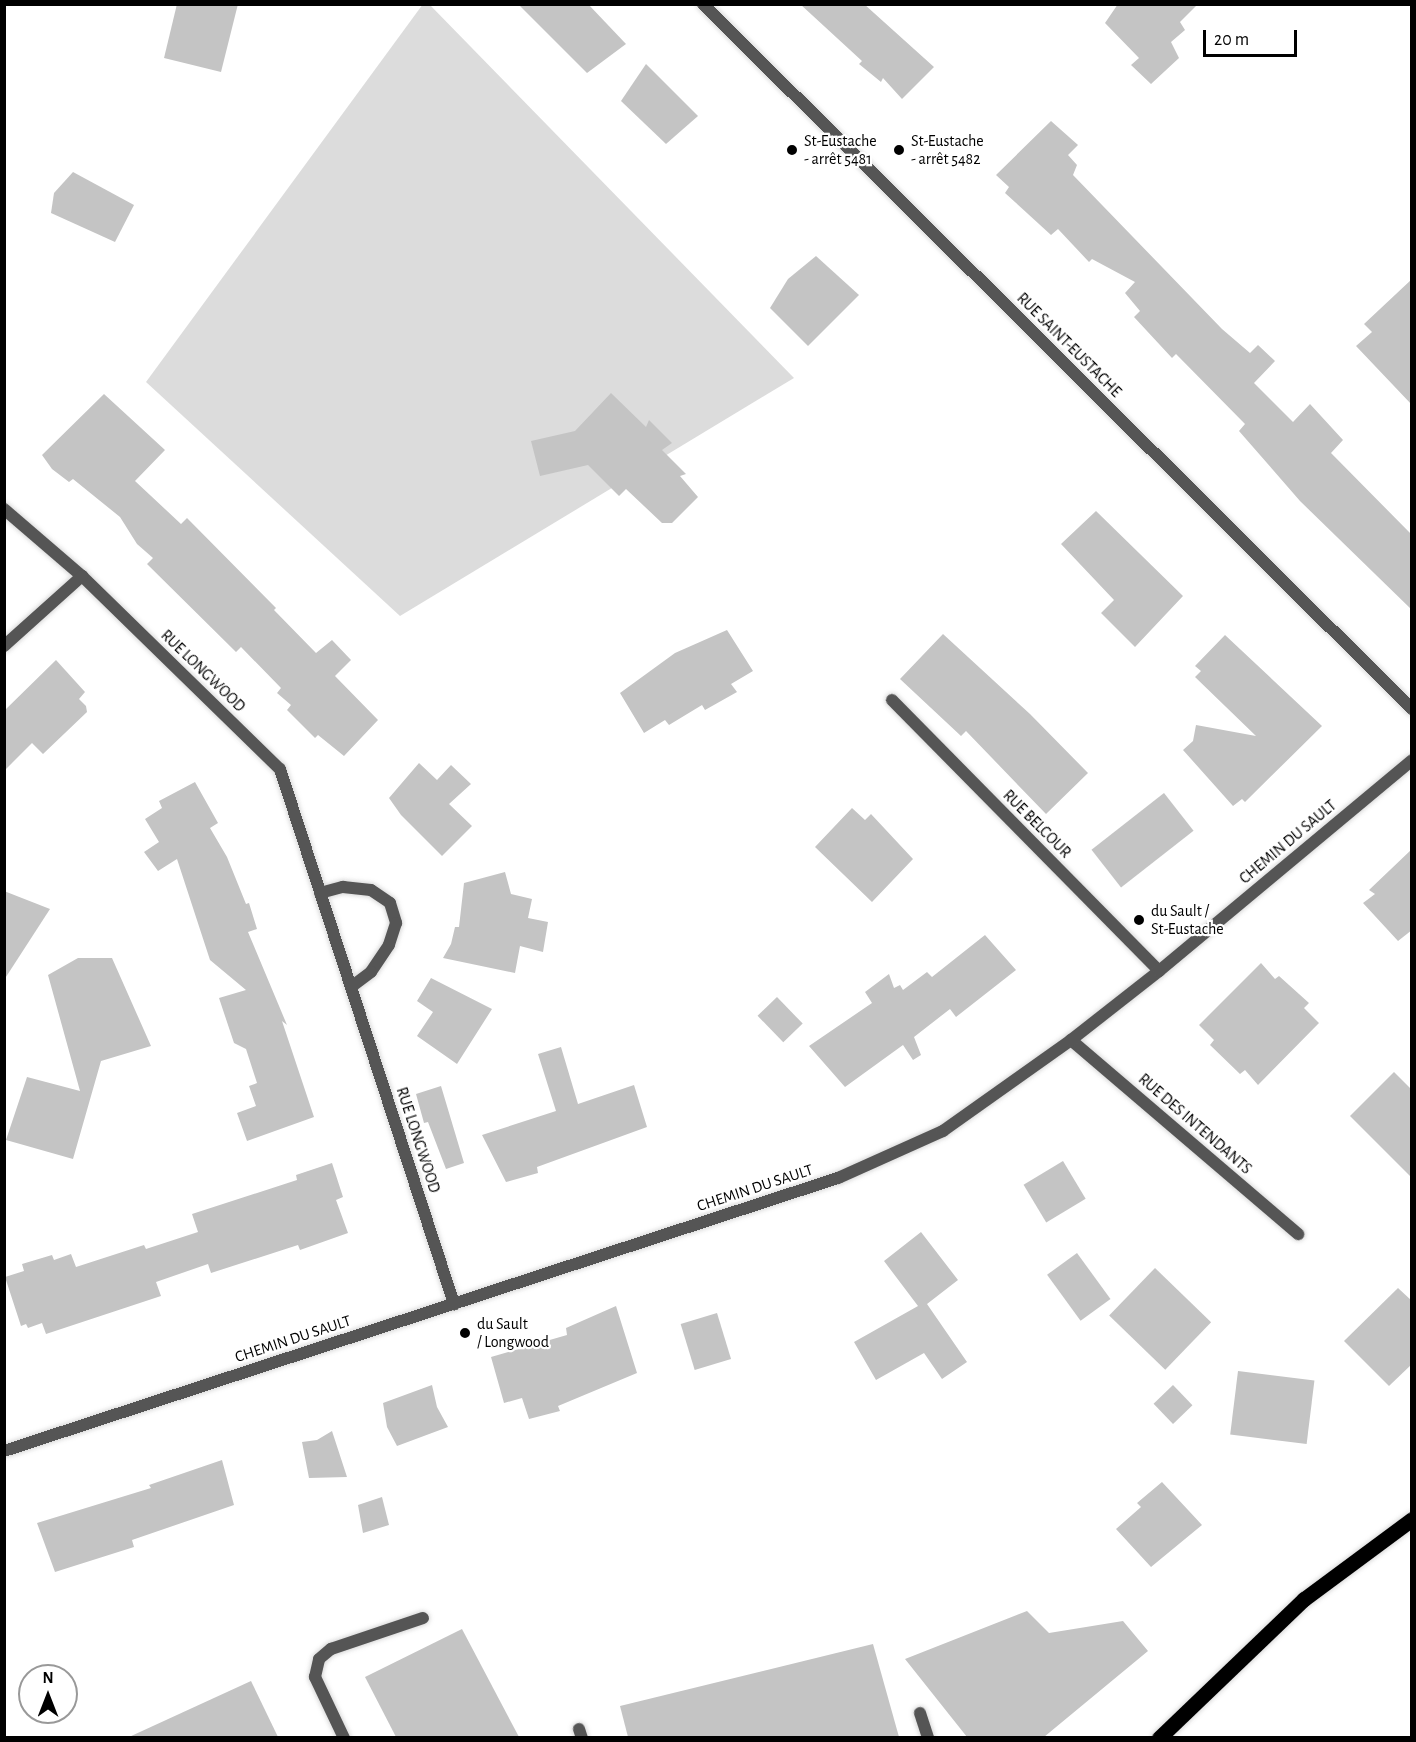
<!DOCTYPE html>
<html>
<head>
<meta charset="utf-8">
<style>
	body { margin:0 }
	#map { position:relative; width:1416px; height:1742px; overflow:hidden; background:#fff; font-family:"Alegreya Sans",sans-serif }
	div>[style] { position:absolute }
	.green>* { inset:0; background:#dcdcdc }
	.building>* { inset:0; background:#c4c4c4; transform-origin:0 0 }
	.roads { filter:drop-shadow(0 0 2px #dbdbdb) drop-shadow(0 0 2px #dbdbdb) }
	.service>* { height:12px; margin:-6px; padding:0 6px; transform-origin:6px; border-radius:6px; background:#555 }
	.minor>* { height:12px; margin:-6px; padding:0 6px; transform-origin:6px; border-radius:6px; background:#555 }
	.tertiary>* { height:12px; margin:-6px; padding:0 6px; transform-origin:6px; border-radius:6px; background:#555 }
	.primary>* { height:15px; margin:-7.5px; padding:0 7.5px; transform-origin:7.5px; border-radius:7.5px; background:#000 }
	.dots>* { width:16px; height:16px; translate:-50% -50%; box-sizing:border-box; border:3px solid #fff; border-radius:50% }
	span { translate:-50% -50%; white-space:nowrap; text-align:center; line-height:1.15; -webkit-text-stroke:4.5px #fff; paint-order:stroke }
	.poi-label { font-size:16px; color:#000 }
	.left { translate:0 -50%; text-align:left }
	.street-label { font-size:16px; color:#000 }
	.frame { position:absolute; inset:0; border:6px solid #000; pointer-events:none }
	.north { position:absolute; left:18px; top:1664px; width:60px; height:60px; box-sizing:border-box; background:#fff; border:2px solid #999; border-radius:50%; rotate:0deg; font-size:16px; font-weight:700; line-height:24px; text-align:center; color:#000 }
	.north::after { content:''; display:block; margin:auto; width:21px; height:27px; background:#000; clip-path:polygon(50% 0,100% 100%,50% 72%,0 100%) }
	.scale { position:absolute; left:1203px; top:30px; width:94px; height:27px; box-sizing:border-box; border:3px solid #000; border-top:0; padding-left:8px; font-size:18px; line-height:21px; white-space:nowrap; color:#000; -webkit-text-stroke:4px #fff; paint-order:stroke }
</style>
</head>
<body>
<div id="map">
	<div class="green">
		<div style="clip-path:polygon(423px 4px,430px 5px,794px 378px,400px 616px,146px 382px)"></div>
	</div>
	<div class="building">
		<div style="clip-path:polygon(177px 4px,238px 4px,221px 72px,164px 58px)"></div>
		<div style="clip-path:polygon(518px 4px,588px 4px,626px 44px,587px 73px)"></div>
		<div style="clip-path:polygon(800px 4px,864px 4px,934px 67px,902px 99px,883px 78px,881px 82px,859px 64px,862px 61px)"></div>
		<div style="clip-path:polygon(1118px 4px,1198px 4px,1180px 22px,1185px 30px,1171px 42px,1179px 58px,1151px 84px,1131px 65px,1139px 58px,1105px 23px)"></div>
		<div style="clip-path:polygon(646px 64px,698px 116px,666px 144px,621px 101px)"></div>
		<div style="clip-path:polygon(1051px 121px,1078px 145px,1068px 155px,1077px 165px,1073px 175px,1222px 329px,1250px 353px,1258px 345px,1275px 361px,1254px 383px,1293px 422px,1310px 404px,1343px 440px,1331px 453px,1412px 535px,1412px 610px,1300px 501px,1239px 431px,1245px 424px,1176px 354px,1172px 358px,1134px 317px,1140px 311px,1125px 293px,1135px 282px,1092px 259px,1089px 262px,1058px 229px,1051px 235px,1005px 193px,1009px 187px,996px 175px)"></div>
		<div style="clip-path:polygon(73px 172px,134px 205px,115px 242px,51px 213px,54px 193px)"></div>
		<div style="clip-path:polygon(816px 256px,859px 295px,808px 346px,770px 308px,788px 279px)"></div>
		<div style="clip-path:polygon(1412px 279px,1412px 405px,1356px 346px,1372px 332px,1364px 324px)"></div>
		<div style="clip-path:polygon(611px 393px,646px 427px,649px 420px,672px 443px,662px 450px,686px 474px,680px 476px,698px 497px,672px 523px,662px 523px,626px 489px,619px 496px,588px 465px,540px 476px,531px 441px,575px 431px)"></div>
		<div style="clip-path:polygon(104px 394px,165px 450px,135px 481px,181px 524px,187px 518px,276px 608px,274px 610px,316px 653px,332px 640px,351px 660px,335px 676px,378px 720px,344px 756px,318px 735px,315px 738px,287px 710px,291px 705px,277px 693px,281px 688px,241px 647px,236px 652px,147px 564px,153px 558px,137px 544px,120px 517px,73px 479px,69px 482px,52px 469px,42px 455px)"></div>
		<div style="clip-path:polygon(1096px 511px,1183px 596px,1135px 647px,1101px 613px,1114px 600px,1061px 544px)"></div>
		<div style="clip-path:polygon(727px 630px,753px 671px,731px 684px,737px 692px,705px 710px,702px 705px,669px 725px,665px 720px,644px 733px,620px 693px,675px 653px)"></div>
		<div style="clip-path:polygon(943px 634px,1030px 714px,1088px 773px,1046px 814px,966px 731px,961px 736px,900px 679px)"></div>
		<div style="clip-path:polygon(1225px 635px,1322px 726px,1245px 802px,1242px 799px,1233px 806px,1183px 750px,1193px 741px,1196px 725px,1256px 736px,1195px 677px,1201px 671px,1195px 666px)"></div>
		<div style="clip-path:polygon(56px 660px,85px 692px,79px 699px,86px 706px,87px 712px,43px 754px,32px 743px,4px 771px,4px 711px)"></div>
		<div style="clip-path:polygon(419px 763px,437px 780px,451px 765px,471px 784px,449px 804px,472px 826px,442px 856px,401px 815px,389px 798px)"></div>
		<div style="clip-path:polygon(195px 782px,218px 823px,210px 828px,227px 857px,246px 904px,249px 903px,257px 929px,248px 932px,287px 1025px,282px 1021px,314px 1117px,247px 1141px,237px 1113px,256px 1106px,249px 1086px,257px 1083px,246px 1049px,234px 1043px,219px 998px,246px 990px,210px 960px,177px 859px,158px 871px,144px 852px,159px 842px,145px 819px,162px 808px,159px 801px)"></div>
		<div style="left:1164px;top:793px;width:48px;height:92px;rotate:52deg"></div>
		<div style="clip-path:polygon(852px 808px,865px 820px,871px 814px,913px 859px,872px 902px,815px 847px)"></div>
		<div style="clip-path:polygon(1412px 849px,1412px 930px,1398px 941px,1363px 903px,1375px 894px,1369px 890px)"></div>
		<div style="clip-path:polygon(505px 872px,511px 894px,532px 899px,528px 918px,548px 922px,543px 952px,520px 946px,515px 973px,443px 958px,451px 944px,455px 927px,459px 927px,464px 883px)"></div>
		<div style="clip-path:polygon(4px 891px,50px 909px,4px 980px)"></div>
		<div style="clip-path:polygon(985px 935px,1016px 970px,956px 1017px,950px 1009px,914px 1037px,921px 1055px,913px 1060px,903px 1045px,845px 1087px,809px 1046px,872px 1003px,865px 992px,889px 974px,894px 988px,900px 985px,903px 990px,927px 972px,932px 977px)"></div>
		<div style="clip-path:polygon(78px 958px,112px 958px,151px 1046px,101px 1061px,73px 1159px,6px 1140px,27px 1077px,80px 1091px,48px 975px)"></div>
		<div style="clip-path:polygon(1261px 963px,1275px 979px,1279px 976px,1309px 1003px,1304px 1008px,1319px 1023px,1258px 1085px,1245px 1070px,1240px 1074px,1210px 1045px,1214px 1040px,1199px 1025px)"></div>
		<div style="clip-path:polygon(431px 978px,492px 1009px,457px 1064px,417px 1036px,433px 1012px,417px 1001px)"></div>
		<div style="left:777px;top:997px;width:37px;height:27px;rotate:46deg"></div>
		<div style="clip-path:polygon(561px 1047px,578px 1104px,634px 1085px,647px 1127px,537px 1167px,538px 1173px,506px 1182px,482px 1135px,556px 1111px,538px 1054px)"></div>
		<div style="clip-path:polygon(1394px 1072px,1412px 1090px,1412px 1178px,1350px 1116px)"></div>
		<div style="clip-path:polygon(441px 1086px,464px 1163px,446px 1169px,428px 1122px,424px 1123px,416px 1094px)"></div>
		<div style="left:1063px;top:1161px;width:44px;height:46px;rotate:59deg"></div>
		<div style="clip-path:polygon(332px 1163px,343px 1197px,336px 1200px,348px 1233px,300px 1250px,298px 1245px,211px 1273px,208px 1264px,156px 1282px,161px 1296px,46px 1334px,42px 1323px,28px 1328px,26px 1324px,21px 1326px,5px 1277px,24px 1271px,22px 1264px,52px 1255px,54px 1260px,71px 1254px,76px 1267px,144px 1245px,146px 1249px,198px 1232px,192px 1214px,297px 1180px,296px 1175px)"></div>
		<div style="clip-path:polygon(921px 1232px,958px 1280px,927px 1304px,967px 1362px,942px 1379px,924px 1353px,876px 1380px,854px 1342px,918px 1306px,884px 1261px)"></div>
		<div style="left:1077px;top:1253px;width:57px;height:37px;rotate:54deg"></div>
		<div style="left:1155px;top:1268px;width:78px;height:66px;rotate:44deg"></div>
		<div style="clip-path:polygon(1398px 1288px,1412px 1301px,1412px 1364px,1389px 1386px,1344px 1341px)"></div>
		<div style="clip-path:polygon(616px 1306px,637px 1373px,558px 1406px,560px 1411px,529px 1419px,522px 1398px,504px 1403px,491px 1357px,567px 1335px,566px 1328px)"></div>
		<div style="left:717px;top:1313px;width:48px;height:38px;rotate:73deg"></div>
		<div style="left:1238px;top:1371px;width:77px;height:64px;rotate:7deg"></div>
		<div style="clip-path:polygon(432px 1385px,437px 1407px,448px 1427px,397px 1446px,387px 1427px,383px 1403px)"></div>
		<div style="left:1173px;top:1385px;width:28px;height:27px;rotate:46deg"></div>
		<div style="clip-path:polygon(332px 1431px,347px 1477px,309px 1478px,302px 1442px,317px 1440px)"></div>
		<div style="clip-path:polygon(222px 1460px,234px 1505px,132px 1540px,134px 1547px,55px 1572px,37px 1523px,151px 1488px,149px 1485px)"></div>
		<div style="clip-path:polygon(1162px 1482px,1202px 1525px,1151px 1567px,1116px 1529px,1141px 1507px,1137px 1503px)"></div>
		<div style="clip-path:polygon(382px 1497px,389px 1525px,363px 1533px,358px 1505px)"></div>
		<div style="clip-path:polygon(1027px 1611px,1049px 1633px,1123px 1621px,1148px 1651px,1044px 1737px,967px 1737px,905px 1659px)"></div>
		<div style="clip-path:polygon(462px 1629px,519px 1737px,396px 1737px,365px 1677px)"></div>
		<div style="clip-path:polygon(873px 1644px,899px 1737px,628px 1737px,620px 1706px)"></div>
		<div style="clip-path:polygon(251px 1681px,278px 1737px,129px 1737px)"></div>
	</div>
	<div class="roads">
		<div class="service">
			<div style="left:320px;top:893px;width:24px;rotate:-15deg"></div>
			<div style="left:343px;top:887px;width:28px;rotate:6deg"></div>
			<div style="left:371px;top:890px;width:23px;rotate:34deg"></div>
			<div style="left:390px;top:903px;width:21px;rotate:73deg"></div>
			<div style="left:396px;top:923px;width:23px;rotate:108deg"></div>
			<div style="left:389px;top:945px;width:32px;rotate:124deg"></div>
			<div style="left:371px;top:972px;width:25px;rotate:143deg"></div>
			<div style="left:920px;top:1713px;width:26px;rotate:72deg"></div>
			<div style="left:579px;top:1729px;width:9px;rotate:72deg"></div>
			<div style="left:344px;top:1738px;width:68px;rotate:-115.4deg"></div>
			<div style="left:315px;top:1677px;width:18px;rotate:-77deg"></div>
			<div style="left:319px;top:1659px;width:16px;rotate:-40deg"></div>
			<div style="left:331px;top:1649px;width:97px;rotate:-18.6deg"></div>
		</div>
		<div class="minor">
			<div style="left:703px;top:4px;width:1000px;rotate:44.84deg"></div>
			<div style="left:4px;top:509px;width:103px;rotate:40.7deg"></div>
			<div style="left:82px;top:576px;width:277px;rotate:44.3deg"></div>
			<div style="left:280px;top:769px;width:563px;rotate:71.98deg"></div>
			<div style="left:4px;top:646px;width:105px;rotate:-41.9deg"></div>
			<div style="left:892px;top:700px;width:380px;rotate:45.4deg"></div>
			<div style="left:1071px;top:1040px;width:299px;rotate:40.5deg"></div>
		</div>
		<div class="tertiary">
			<div style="left:4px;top:1451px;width:878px;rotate:-18.13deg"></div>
			<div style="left:838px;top:1178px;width:115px;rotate:-24.1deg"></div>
			<div style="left:943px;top:1131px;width:157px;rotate:-35.4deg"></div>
			<div style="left:1071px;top:1040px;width:112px;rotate:-38.1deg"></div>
			<div style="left:1159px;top:971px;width:329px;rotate:-39.8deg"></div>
		</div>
		<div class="primary">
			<div style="left:1159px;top:1738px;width:201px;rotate:-43.8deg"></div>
			<div style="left:1304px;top:1599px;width:134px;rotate:-36.5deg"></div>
		</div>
	</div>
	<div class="dots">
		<div style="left:792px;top:150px;background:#000"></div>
		<div style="left:899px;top:150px;background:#000"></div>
		<div style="left:1139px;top:920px;background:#000"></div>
		<div style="left:465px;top:1333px;background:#000"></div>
	</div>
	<div class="poi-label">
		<span class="left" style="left:804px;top:150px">St-Eustache<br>- arrêt 5481</span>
		<span class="left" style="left:911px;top:150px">St-Eustache<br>- arrêt 5482</span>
		<span class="left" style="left:1151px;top:920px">du Sault /<br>St-Eustache</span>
		<span class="left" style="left:477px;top:1333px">du Sault<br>/ Longwood</span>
	</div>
	<div class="street-label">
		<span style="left:1069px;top:345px;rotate:45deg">RUE SAINT-EUSTACHE</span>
		<span style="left:203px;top:671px;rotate:44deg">RUE LONGWOOD</span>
		<span style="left:1037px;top:824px;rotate:45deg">RUE BELCOUR</span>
		<span style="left:1288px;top:842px;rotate:-40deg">CHEMIN DU SAULT</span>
		<span style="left:1195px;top:1124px;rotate:41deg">RUE DES INTENDANTS</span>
		<span style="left:418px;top:1140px;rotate:72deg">RUE LONGWOOD</span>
		<span style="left:755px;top:1188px;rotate:-18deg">CHEMIN DU SAULT</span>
		<span style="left:293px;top:1339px;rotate:-18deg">CHEMIN DU SAULT</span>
	</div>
	<div class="frame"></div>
	<div class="north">N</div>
	<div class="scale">20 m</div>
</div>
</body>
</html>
